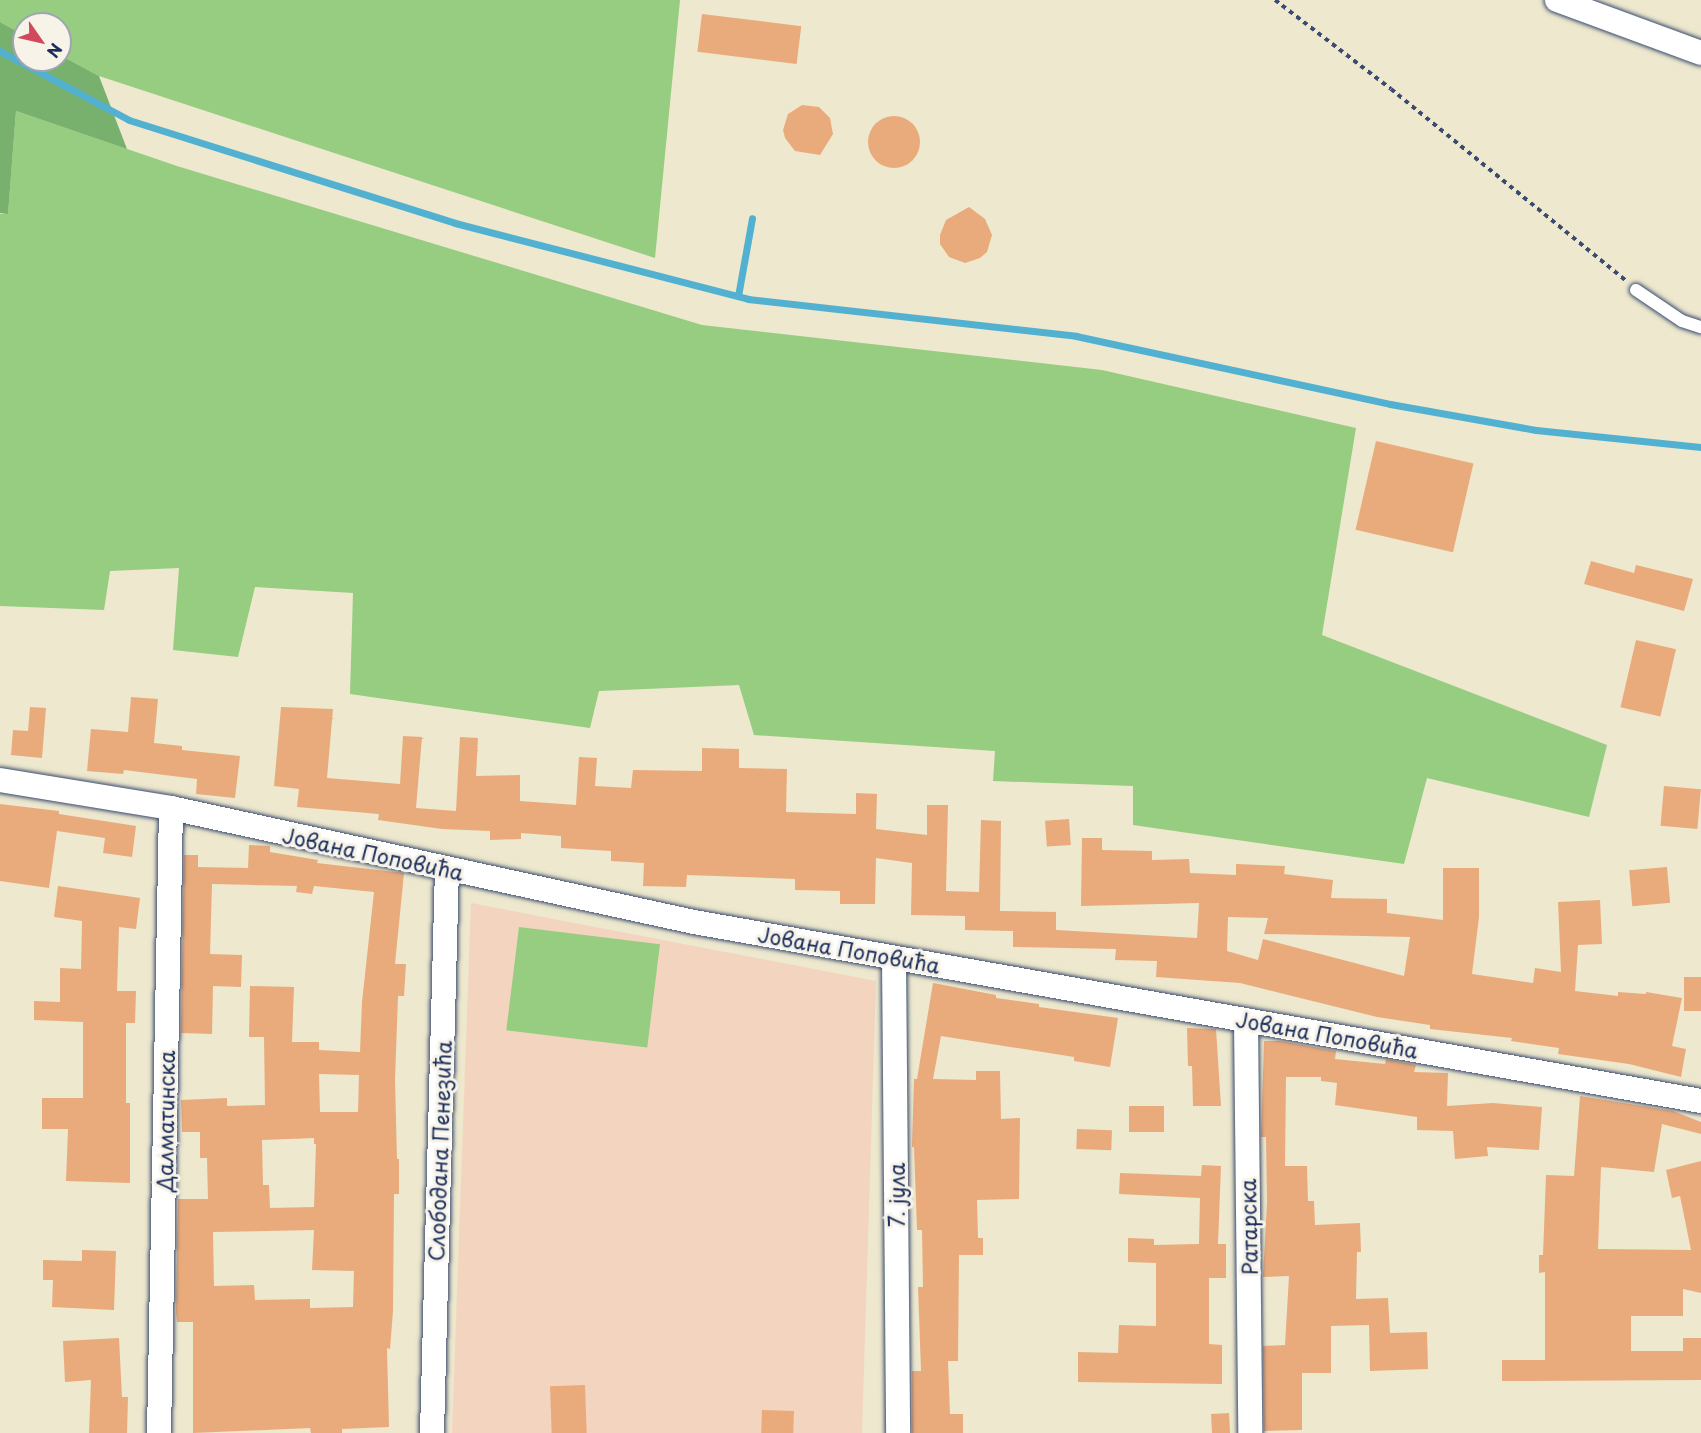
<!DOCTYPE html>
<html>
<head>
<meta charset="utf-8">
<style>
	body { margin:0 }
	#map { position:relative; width:1701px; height:1433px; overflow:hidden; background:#ede8ce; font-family:"Playpen Sans",sans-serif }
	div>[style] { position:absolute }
	.built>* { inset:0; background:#f3d4bf }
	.green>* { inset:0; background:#96cd80; transform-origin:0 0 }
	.forest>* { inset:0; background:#78b06e }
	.stream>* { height:7px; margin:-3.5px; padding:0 3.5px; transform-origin:3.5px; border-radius:3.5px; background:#52b0d1 }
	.building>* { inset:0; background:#eaab7c; transform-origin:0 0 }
	.round { border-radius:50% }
	.path>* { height:4px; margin-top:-2px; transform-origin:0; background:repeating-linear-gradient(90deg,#3a4b6f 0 4.5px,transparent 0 9px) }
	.roads { filter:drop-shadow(0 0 2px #3a4b6f) drop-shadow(0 0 2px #3a4b6f) }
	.lane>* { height:12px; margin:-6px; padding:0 6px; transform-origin:6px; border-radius:6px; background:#fff }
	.street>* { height:24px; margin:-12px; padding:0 12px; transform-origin:12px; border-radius:12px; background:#fff }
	span { translate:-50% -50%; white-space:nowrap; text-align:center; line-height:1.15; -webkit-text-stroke:6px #f7f3e8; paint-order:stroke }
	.street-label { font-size:21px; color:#1b2f5e }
	.north { position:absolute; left:12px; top:12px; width:60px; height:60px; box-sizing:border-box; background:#f7f3e8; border:2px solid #9fa5b1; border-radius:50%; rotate:124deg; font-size:16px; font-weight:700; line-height:24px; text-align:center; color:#1b2f5e }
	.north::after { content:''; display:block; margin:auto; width:21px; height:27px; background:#d1495b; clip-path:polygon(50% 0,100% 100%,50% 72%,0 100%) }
</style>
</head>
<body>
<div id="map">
	<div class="built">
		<div style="clip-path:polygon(471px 903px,876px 981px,862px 1433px,452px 1433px)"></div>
	</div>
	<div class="green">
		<div style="clip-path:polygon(0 0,680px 0,655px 258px,99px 76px,60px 55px,60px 24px,24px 24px,24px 35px,0 22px)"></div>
		<div style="clip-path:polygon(16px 111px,177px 166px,702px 325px,1102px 370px,1356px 428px,1322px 635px,1607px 745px,1589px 817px,1427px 778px,1404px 864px,1133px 825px,1133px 786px,993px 781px,995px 751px,754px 735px,739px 685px,599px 691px,590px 728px,350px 694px,353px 593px,255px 587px,238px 657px,173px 650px,179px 568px,110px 571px,104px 610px,0 606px,0 214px,8px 213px)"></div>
		<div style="left:519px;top:927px;width:142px;height:104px;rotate:7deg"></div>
	</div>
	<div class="forest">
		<div style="clip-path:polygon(0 22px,24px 35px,24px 60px,60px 60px,60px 55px,99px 76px,127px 149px,16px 111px,8px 214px,0 213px)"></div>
	</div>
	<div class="stream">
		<div style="left:0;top:51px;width:146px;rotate:28.1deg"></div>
		<div style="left:129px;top:120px;width:342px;rotate:17.5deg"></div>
		<div style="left:455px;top:223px;width:303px;rotate:14.5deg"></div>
		<div style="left:748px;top:299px;width:330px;rotate:6.4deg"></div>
		<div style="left:1076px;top:336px;width:321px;rotate:12.2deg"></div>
		<div style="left:1390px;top:404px;width:148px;rotate:10.1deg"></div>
		<div style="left:1536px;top:430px;width:166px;rotate:5.9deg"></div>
		<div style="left:738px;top:296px;width:79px;rotate:-79.8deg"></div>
	</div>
	<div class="building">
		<div style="left:702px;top:14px;width:100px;height:38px;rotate:7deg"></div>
		<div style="clip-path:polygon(802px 105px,819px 107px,830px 118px,833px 134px,820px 155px,795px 151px,785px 138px,783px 130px,788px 114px)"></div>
		<div class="round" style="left:868px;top:116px;width:52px;height:52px"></div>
		<div style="clip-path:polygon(969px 207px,985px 219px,992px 235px,987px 252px,980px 258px,965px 263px,949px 257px,940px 244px,940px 235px,946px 220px)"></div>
		<div style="left:1376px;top:441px;width:100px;height:91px;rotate:13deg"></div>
		<div style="clip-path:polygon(1591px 561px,1634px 573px,1636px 565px,1693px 579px,1684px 611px,1584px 584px)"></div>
		<div style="left:1636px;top:640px;width:41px;height:69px;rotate:13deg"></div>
		<div style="clip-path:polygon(131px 697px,158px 699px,154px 743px,182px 746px,182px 750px,240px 756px,235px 798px,196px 794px,197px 779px,124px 770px,123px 774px,87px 771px,91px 729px,128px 732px)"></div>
		<div style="clip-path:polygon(30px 707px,46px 708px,42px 758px,11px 755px,13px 730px,28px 731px)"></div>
		<div style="clip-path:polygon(evenodd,281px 707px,333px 709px,327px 778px,400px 784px,403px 736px,422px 737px,416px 808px,456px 811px,460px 737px,478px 738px,476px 776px,520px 775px,520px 801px,576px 805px,579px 757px,597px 758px,595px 786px,631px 788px,633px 770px,702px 771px,702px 748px,739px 749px,739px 768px,787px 769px,786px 812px,856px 814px,856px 793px,877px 794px,876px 829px,927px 835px,927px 805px,948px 805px,946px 891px,979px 892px,981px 820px,1001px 821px,1000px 911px,1056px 912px,1056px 930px,1197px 938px,1199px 903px,1081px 906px,1082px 838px,1102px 838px,1102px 850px,1152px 851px,1152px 860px,1189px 859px,1190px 873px,1236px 875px,1236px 864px,1285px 866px,1284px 874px,1333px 880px,1331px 898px,1387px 899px,1387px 913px,1443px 920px,1443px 868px,1479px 868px,1479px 917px,1472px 974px,1533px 983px,1535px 968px,1561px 972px,1558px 902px,1600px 900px,1602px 944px,1578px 945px,1575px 991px,1618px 996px,1618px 992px,1646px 994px,1646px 992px,1682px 998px,1672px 1046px,1686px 1049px,1681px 1077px,1629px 1064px,1558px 1054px,1559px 1048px,1511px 1041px,1512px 1038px,1430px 1029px,1430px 1025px,1377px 1017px,1240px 983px,1156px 977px,1157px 961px,1115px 960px,1116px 949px,1013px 947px,1013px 931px,965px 930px,965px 916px,911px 915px,912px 863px,876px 858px,875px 904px,840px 904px,840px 891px,795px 890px,795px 879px,687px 875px,686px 887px,643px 886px,644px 863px,611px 861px,611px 851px,561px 848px,561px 836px,521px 833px,521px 839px,490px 840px,490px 831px,442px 829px,378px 820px,379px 814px,297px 807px,299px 789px,274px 786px,281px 707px,1228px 917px,1268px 918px,1264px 934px,1410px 937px,1404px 976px,1263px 939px,1258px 960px,1227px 951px,1228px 917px)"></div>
		<div style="left:1664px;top:786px;width:37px;height:40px;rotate:5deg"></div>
		<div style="clip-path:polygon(0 804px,59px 811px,59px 814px,136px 826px,132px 857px,103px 853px,105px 838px,57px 831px,49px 888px,0 881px)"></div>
		<div style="left:1069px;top:819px;width:26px;height:24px;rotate:86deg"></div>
		<div style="clip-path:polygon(evenodd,249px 845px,270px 846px,270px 852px,318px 860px,317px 863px,404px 873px,395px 964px,406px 964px,404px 996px,398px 996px,395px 1080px,397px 1159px,399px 1159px,399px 1194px,394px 1194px,393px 1311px,390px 1349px,387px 1348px,389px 1427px,342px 1429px,342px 1433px,311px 1433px,310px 1428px,193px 1433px,193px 1322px,177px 1322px,176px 1312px,178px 1199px,208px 1199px,207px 1158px,200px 1158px,200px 1132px,182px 1132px,181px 1100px,227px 1098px,227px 1106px,265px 1105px,264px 1037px,249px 1037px,250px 986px,294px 987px,292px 1042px,319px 1042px,319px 1050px,360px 1052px,362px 1002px,374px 892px,314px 886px,312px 894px,296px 892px,297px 886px,212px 884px,210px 954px,242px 955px,241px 987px,213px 986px,212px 1034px,181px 1033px,184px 855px,198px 855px,198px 867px,248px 868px,249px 845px,319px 1074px,359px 1075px,358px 1112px,320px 1112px,319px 1074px,249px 845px,314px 1138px,314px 1144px,316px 1144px,314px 1207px,270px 1208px,269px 1185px,263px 1185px,262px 1140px,314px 1138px,249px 845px,314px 1230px,312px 1270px,354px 1271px,353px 1307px,310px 1308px,310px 1299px,255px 1300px,254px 1285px,214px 1286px,213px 1232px,314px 1230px)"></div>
		<div style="left:1667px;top:867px;width:36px;height:38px;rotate:85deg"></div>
		<div style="clip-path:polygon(58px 886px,140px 898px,136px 929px,119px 927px,117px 991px,136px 991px,135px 1023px,126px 1023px,126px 1103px,130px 1103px,130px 1183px,66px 1181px,68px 1129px,42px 1129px,42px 1098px,83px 1098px,83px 1022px,34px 1020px,34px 1001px,60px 1002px,60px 968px,81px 969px,82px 921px,54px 917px)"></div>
		<div style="left:1684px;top:977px;width:17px;height:34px"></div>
		<div style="clip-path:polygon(933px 983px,996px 995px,996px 998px,1039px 1004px,1039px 1007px,1118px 1018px,1110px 1067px,1074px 1061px,1074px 1057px,941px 1036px,933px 1079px,976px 1080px,976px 1071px,1000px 1071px,1001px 1119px,1020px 1118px,1019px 1199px,977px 1200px,978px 1238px,983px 1238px,983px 1255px,959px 1255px,958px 1361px,948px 1361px,950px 1414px,963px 1414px,963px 1433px,912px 1433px,912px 1371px,921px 1371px,918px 1287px,923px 1287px,922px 1230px,917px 1230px,914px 1147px,912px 1147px,914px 1079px,917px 1079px)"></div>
		<div style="clip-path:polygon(1187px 1028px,1216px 1029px,1221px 1106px,1193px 1106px,1192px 1066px,1188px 1066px)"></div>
		<div style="clip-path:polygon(1264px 1041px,1280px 1041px,1336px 1051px,1335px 1059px,1385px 1064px,1386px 1059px,1416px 1065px,1414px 1072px,1448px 1073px,1447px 1106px,1493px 1103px,1542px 1107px,1539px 1150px,1487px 1147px,1488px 1156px,1455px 1159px,1453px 1131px,1417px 1130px,1417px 1117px,1335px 1105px,1337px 1083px,1321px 1081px,1321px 1077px,1286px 1077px,1285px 1166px,1307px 1166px,1308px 1201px,1314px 1201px,1315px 1225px,1360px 1223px,1361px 1252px,1357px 1252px,1356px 1299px,1388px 1298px,1390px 1333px,1427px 1332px,1428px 1369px,1370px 1371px,1369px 1325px,1331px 1326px,1331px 1373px,1302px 1373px,1302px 1430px,1264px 1431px,1263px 1346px,1285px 1345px,1289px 1276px,1263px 1277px,1267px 1202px,1266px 1137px,1261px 1137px)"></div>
		<div style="clip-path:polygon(1580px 1096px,1673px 1111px,1701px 1122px,1701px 1134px,1662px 1124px,1654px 1172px,1601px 1167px,1598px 1249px,1691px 1250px,1680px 1196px,1672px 1198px,1666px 1170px,1701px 1161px,1701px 1293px,1683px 1289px,1683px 1316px,1631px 1316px,1631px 1351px,1683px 1351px,1683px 1338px,1701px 1338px,1701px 1380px,1502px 1381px,1502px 1360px,1545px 1360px,1545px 1272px,1539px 1273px,1539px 1255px,1543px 1255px,1546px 1175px,1574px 1176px)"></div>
		<div style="left:1129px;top:1106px;width:35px;height:26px"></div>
		<div style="left:1077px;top:1129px;width:35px;height:20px;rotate:2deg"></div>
		<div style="clip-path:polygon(1202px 1165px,1221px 1166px,1218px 1244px,1226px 1244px,1226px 1278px,1209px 1278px,1209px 1344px,1222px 1345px,1222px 1384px,1078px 1382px,1078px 1352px,1118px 1353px,1119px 1325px,1156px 1326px,1156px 1263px,1128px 1262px,1128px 1238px,1154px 1239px,1154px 1245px,1199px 1244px,1200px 1198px,1119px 1194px,1120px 1173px,1201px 1176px)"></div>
		<div style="clip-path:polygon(82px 1250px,116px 1251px,114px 1310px,52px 1307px,53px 1280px,43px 1280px,43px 1260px,82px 1261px)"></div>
		<div style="clip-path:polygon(119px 1338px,122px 1397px,128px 1397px,127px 1433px,89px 1433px,91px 1380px,65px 1382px,63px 1341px)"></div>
		<div style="left:585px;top:1385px;width:48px;height:35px;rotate:88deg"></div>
		<div style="left:762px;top:1410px;width:32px;height:23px;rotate:2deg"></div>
		<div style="left:1229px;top:1413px;width:20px;height:18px;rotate:87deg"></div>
	</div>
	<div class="path">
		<div style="left:1275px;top:0;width:146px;rotate:37.5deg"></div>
		<div style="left:1391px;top:89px;width:303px;rotate:39.2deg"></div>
	</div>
	<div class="roads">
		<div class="lane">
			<div style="left:1636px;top:290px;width:55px;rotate:34deg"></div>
			<div style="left:1682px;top:321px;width:20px;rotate:18deg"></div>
		</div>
		<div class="street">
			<div style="left:1557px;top:0;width:153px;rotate:20.2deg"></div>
			<div style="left:0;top:780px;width:173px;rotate:9.3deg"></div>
			<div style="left:171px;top:808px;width:535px;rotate:12.3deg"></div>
			<div style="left:694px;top:922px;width:1023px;rotate:10.08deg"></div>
			<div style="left:894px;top:958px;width:475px;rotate:89.5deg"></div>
			<div style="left:1246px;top:1020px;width:413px;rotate:89.4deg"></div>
			<div style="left:159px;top:1433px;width:625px;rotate:-88.9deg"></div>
			<div style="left:432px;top:1433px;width:564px;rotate:-88.48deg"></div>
		</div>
	</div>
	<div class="street-label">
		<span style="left:373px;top:853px;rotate:12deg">Јована Поповића</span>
		<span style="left:849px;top:949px;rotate:10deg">Јована Поповића</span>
		<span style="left:1327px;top:1034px;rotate:10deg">Јована Поповића</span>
		<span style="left:165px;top:1121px;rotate:-89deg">Далматинска</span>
		<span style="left:439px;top:1151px;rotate:-88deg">Слободана Пенезића</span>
		<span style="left:896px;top:1195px;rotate:-90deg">7. јула</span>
		<span style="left:1248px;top:1227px;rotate:-91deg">Ратарска</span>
	</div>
	<div class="north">N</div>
</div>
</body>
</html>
